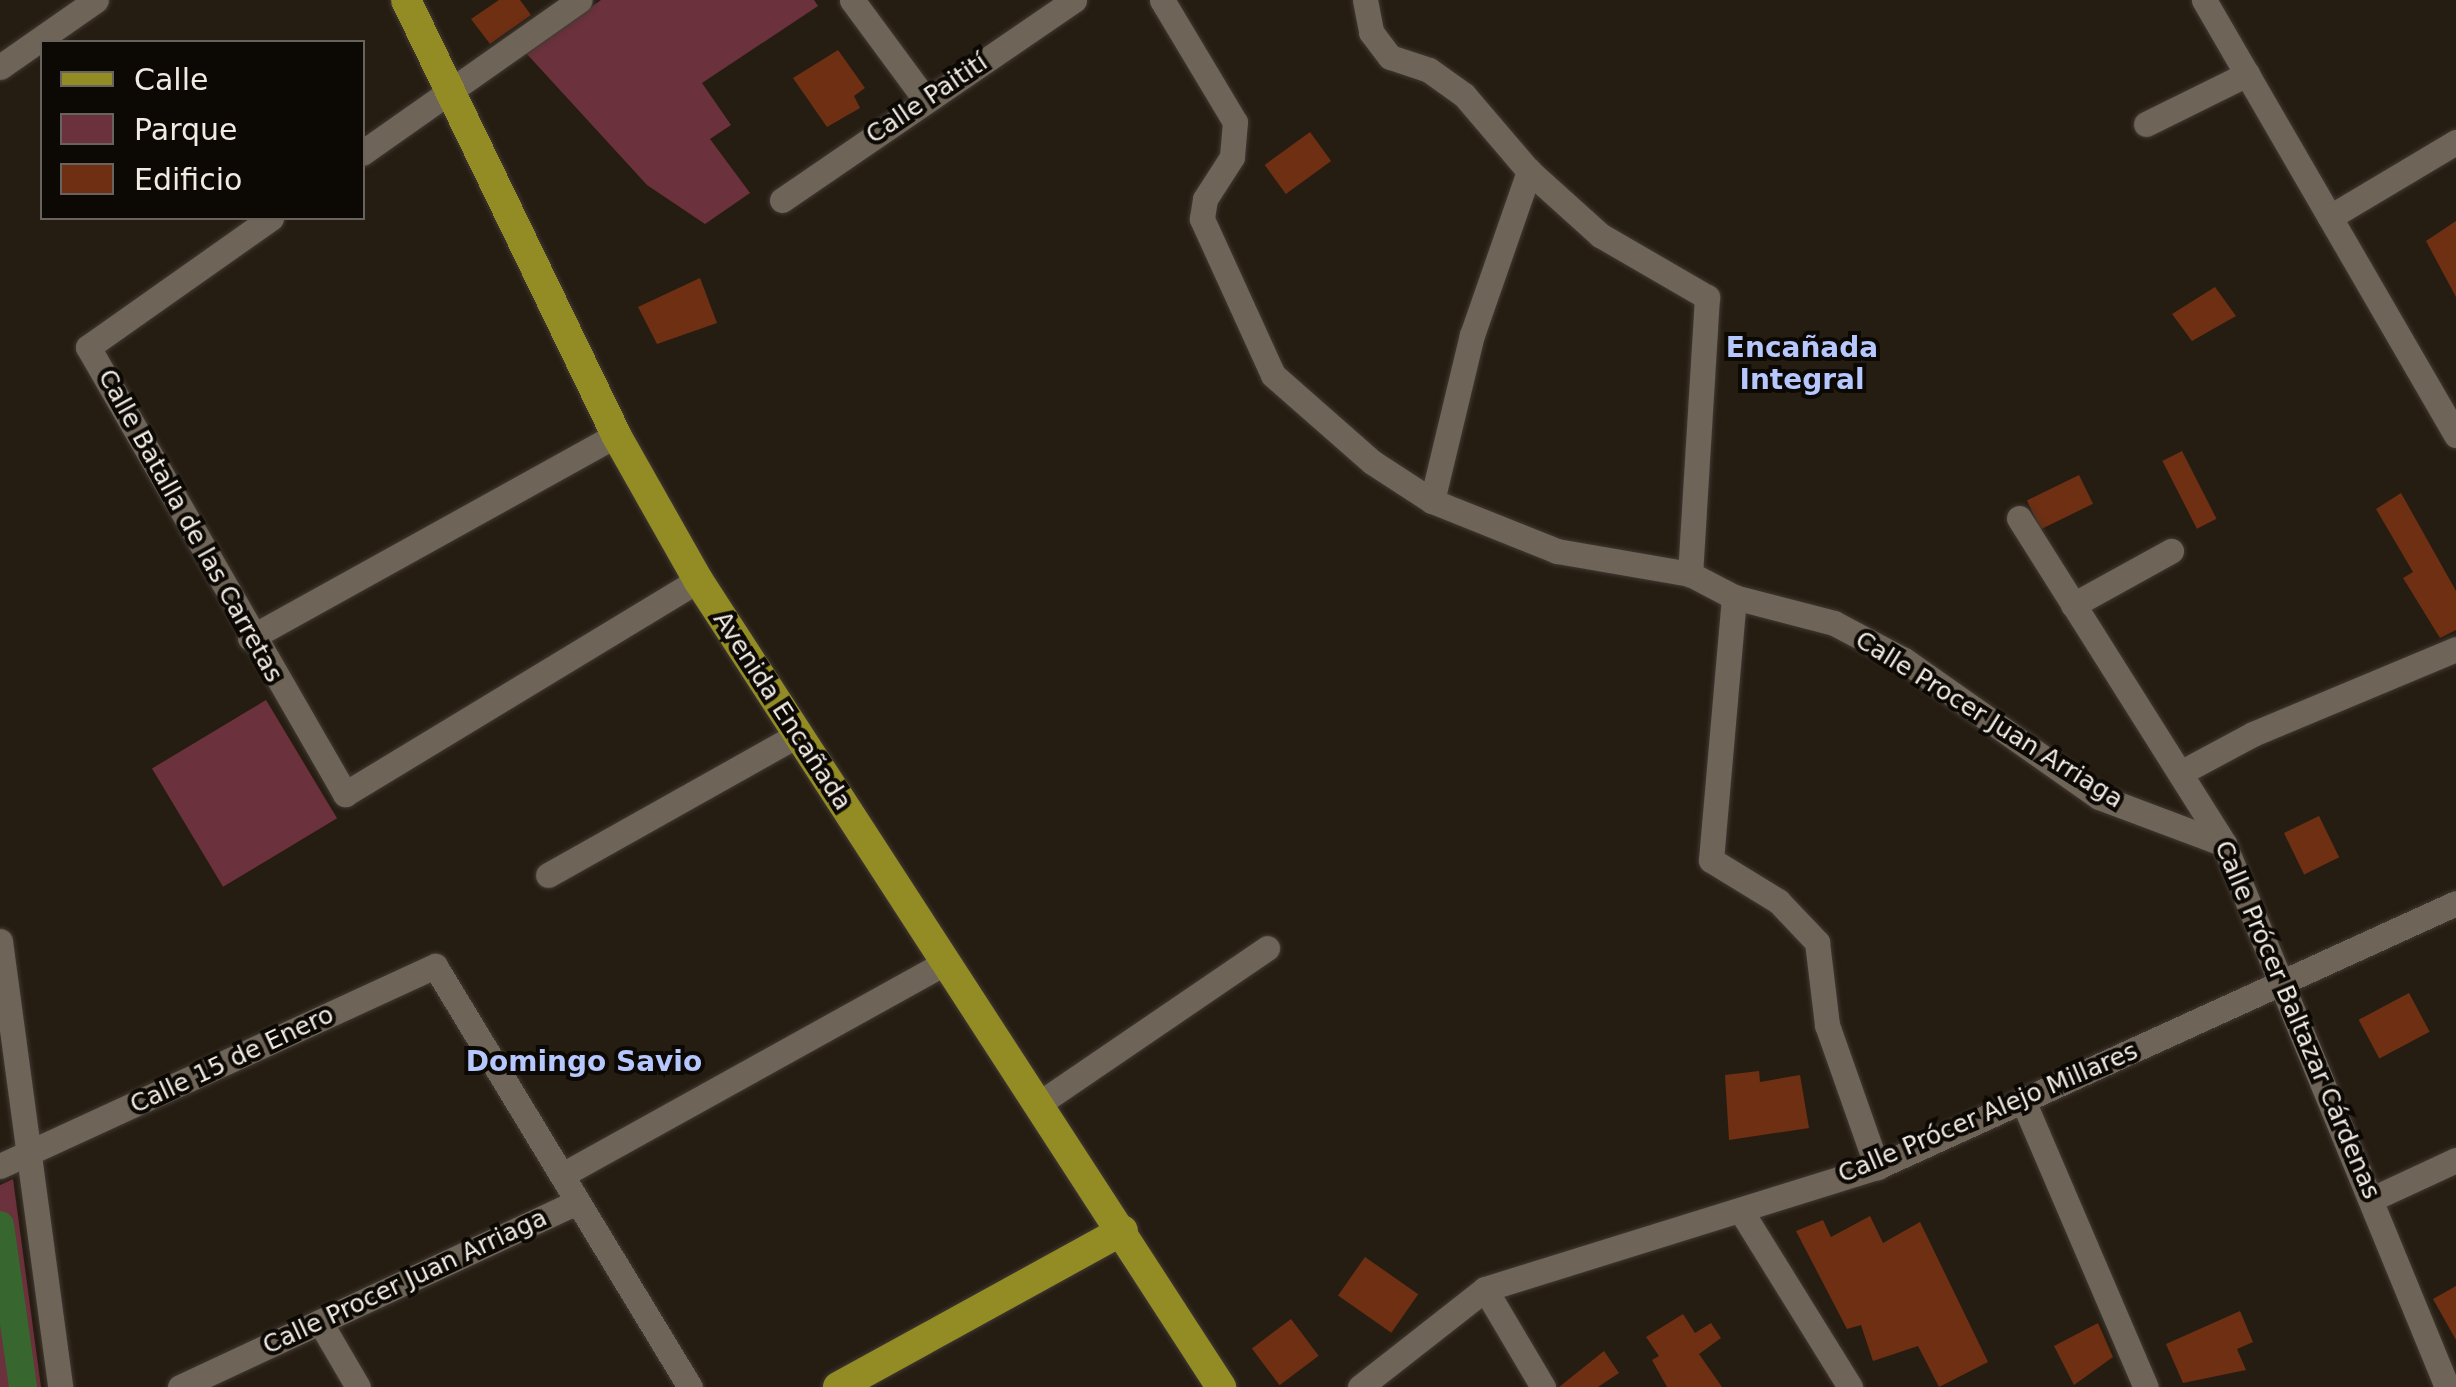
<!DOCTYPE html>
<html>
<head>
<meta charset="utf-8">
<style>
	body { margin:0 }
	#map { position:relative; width:2456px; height:1387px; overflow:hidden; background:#261d12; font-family:"DejaVu Sans",sans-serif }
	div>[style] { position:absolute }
	.green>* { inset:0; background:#6b313c; transform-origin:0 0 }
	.canal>* { height:28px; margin:-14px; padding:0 14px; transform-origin:14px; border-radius:14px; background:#38662f }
	.building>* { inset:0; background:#6e2f13; transform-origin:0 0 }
	.roads { filter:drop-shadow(0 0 2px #403933) drop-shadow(0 0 2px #403933) }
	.minor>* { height:25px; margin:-12.5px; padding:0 12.5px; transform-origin:12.5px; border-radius:12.5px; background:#6e6457 }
	.major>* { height:30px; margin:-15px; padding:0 15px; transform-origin:15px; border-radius:15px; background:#938c25 }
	span { translate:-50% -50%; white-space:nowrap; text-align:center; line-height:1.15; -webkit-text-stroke:8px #0c0804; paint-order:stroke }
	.street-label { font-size:25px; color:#f1ebe4 }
	.neighbourhood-label { font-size:28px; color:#b6c7fe; font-weight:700 }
	.legend { position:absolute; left:40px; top:40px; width:325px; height:180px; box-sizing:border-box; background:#0c0804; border:2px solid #68635e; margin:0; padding:12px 18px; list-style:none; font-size:30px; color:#f1ebe4 }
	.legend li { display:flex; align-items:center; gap:20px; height:50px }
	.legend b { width:50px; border:2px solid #68635e }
</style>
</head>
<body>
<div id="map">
	<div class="green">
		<div style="clip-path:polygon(601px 0,814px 0,818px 6px,702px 83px,731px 125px,710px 139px,750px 193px,705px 224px,647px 185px,526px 53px)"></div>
		<div style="left:266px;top:700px;width:138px;height:133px;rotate:59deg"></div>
		<div style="clip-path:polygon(13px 1179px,41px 1387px,0 1387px,0 1185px)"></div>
	</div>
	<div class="canal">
		<div style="left:0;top:1225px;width:164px;rotate:81.9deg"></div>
	</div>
	<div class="building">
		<div style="clip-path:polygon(499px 0,520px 0,531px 15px,490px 44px,471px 19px)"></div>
		<div style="clip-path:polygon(838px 50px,865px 88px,854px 96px,860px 108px,827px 127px,793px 78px)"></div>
		<div style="left:1310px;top:132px;width:36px;height:56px;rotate:54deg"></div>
		<div style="clip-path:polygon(2456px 221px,2456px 297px,2426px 241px)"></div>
		<div style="clip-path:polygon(700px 278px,717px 323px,657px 344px,638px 307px)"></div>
		<div style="clip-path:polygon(2215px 287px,2236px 316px,2192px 341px,2172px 314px)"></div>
		<div style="left:2182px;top:451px;width:76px;height:22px;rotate:63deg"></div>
		<div style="left:2079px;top:475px;width:32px;height:58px;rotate:64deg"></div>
		<div style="clip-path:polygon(2401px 493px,2456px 591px,2456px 630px,2440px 638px,2403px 578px,2413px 572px,2376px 509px)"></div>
		<div style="left:2319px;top:816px;width:46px;height:39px;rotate:64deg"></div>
		<div style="left:2409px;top:993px;width:44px;height:57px;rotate:62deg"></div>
		<div style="clip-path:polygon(1759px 1071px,1760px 1082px,1800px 1075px,1809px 1128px,1729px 1140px,1725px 1075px)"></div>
		<div style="clip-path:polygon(1870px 1216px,1883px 1243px,1920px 1222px,1988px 1362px,1939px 1387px,1918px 1346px,1873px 1361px,1861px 1325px,1847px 1329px,1796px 1231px,1823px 1220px,1831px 1237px)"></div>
		<div style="left:1365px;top:1257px;width:65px;height:47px;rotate:35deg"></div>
		<div style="clip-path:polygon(2456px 1286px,2456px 1340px,2433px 1299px)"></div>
		<div style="clip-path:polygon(2240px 1311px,2253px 1342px,2237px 1349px,2246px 1370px,2183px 1383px,2166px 1344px)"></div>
		<div style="clip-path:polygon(1683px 1314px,1695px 1333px,1711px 1323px,1721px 1338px,1699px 1354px,1722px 1387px,1667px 1387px,1652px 1360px,1659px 1356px,1646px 1337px)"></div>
		<div style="left:1291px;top:1319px;width:46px;height:49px;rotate:53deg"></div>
		<div style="clip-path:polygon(2098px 1323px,2113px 1357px,2074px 1385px,2054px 1346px)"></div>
		<div style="clip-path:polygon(1604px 1351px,1619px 1373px,1598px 1387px,1559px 1387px)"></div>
	</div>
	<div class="roads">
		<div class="minor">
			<div style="left:852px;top:0;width:123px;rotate:53.6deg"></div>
			<div style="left:1162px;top:0;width:142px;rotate:59.1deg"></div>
			<div style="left:1235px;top:122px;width:35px;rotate:95deg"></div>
			<div style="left:1232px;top:157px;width:50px;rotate:122.7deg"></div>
			<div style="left:1205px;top:199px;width:20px;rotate:99deg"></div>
			<div style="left:1202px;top:219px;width:171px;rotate:65.5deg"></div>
			<div style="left:1273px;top:375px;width:132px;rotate:41.3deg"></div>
			<div style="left:1372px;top:462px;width:72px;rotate:33deg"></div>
			<div style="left:1432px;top:501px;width:135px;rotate:21.8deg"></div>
			<div style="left:1557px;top:551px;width:135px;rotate:9.8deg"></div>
			<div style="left:1690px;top:574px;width:50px;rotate:27.6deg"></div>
			<div style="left:1734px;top:597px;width:103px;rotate:14.6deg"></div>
			<div style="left:1834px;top:623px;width:79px;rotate:27.9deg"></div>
			<div style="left:1904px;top:660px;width:238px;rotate:35.1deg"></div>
			<div style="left:2099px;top:797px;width:134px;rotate:20.6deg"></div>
			<div style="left:1365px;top:0;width:33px;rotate:79deg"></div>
			<div style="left:1371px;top:32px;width:31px;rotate:53deg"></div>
			<div style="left:1390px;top:57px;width:41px;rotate:18.4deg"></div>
			<div style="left:1429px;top:70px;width:43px;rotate:35.5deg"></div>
			<div style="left:1464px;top:95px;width:100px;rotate:49.5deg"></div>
			<div style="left:1529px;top:171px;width:96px;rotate:42deg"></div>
			<div style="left:1600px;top:235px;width:124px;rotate:30.1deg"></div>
			<div style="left:1707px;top:297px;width:278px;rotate:93.5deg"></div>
			<div style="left:2204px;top:0;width:503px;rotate:59.92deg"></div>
			<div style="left:0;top:67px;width:117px;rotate:-34.9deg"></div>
			<div style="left:2146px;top:124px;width:113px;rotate:-26.3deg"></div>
			<div style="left:362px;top:153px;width:266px;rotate:-35.1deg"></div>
			<div style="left:782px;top:200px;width:354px;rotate:-34.4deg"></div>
			<div style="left:2330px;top:217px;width:147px;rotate:-30.8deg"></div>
			<div style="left:271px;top:218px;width:224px;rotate:144.8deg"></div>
			<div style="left:88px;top:347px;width:516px;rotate:60.1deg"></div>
			<div style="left:345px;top:794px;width:413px;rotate:-31.2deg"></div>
			<div style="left:1432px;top:501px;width:171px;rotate:-76.5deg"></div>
			<div style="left:1472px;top:335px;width:174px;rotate:-70.8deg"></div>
			<div style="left:2019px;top:518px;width:385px;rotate:57.8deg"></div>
			<div style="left:2224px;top:844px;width:587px;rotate:67.67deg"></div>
			<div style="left:1734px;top:597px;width:264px;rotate:95deg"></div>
			<div style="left:1711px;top:860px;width:79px;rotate:31.5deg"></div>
			<div style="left:1778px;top:901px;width:57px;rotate:46.4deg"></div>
			<div style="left:1817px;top:942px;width:84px;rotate:83.1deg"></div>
			<div style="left:1827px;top:1025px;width:151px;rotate:70.6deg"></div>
			<div style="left:2073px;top:605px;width:112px;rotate:-28.9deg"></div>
			<div style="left:250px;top:638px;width:419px;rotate:-29deg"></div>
			<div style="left:2182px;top:772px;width:81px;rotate:-28.2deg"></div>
			<div style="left:2253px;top:734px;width:220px;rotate:-22.7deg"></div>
			<div style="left:548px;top:875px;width:284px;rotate:-29.3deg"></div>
			<div style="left:0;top:941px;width:450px;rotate:82.3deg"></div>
			<div style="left:1040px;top:1103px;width:275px;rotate:-34.3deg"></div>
			<div style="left:2024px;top:1103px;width:309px;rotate:66.8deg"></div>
			<div style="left:0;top:1166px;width:479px;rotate:-24.7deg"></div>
			<div style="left:435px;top:966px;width:492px;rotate:58.8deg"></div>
			<div style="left:562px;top:1175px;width:440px;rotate:-29deg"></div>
			<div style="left:2374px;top:1198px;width:90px;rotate:-24.9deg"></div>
			<div style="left:1741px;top:1211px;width:207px;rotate:58.2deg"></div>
			<div style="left:1485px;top:1289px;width:114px;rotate:59.4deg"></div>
			<div style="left:320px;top:1322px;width:75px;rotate:59.7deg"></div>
			<div style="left:180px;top:1387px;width:437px;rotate:-25deg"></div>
			<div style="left:1360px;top:1387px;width:159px;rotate:-38.1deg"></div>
			<div style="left:1485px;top:1289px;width:411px;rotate:-17.3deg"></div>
			<div style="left:1877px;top:1167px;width:636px;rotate:-24.51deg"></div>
		</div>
		<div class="major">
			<div style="left:406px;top:0;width:483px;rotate:64.2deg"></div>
			<div style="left:616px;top:435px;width:167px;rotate:60.5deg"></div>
			<div style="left:698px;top:580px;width:962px;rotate:57.05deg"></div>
			<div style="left:838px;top:1387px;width:325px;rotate:-28.8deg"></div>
		</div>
	</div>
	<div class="street-label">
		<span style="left:927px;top:99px;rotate:-34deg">Calle Paitití</span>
		<span style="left:190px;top:526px;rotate:61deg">Calle Batalla de las Carretas</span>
		<span style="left:782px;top:711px;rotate:57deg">Avenida Encañada</span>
		<span style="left:1989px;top:720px;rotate:32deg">Calle Procer Juan Arriaga</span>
		<span style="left:2297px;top:1020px;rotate:67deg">Calle Prócer Baltazar Cárdenas</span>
		<span style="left:232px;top:1060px;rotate:-25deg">Calle 15 de Enero</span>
		<span style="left:1988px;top:1113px;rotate:-23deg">Calle Prócer Alejo Millares</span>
		<span style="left:405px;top:1282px;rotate:-25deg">Calle Procer Juan Arriaga</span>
	</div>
	<div class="neighbourhood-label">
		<span style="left:1802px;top:364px">Encañada<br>Integral</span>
		<span style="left:584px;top:1062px">Domingo Savio</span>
	</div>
	<ul class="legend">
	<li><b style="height:12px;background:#938c25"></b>Calle</li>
	<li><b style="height:28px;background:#6b313c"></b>Parque</li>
	<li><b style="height:28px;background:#6e2f13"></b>Edificio</li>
	</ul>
</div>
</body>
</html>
